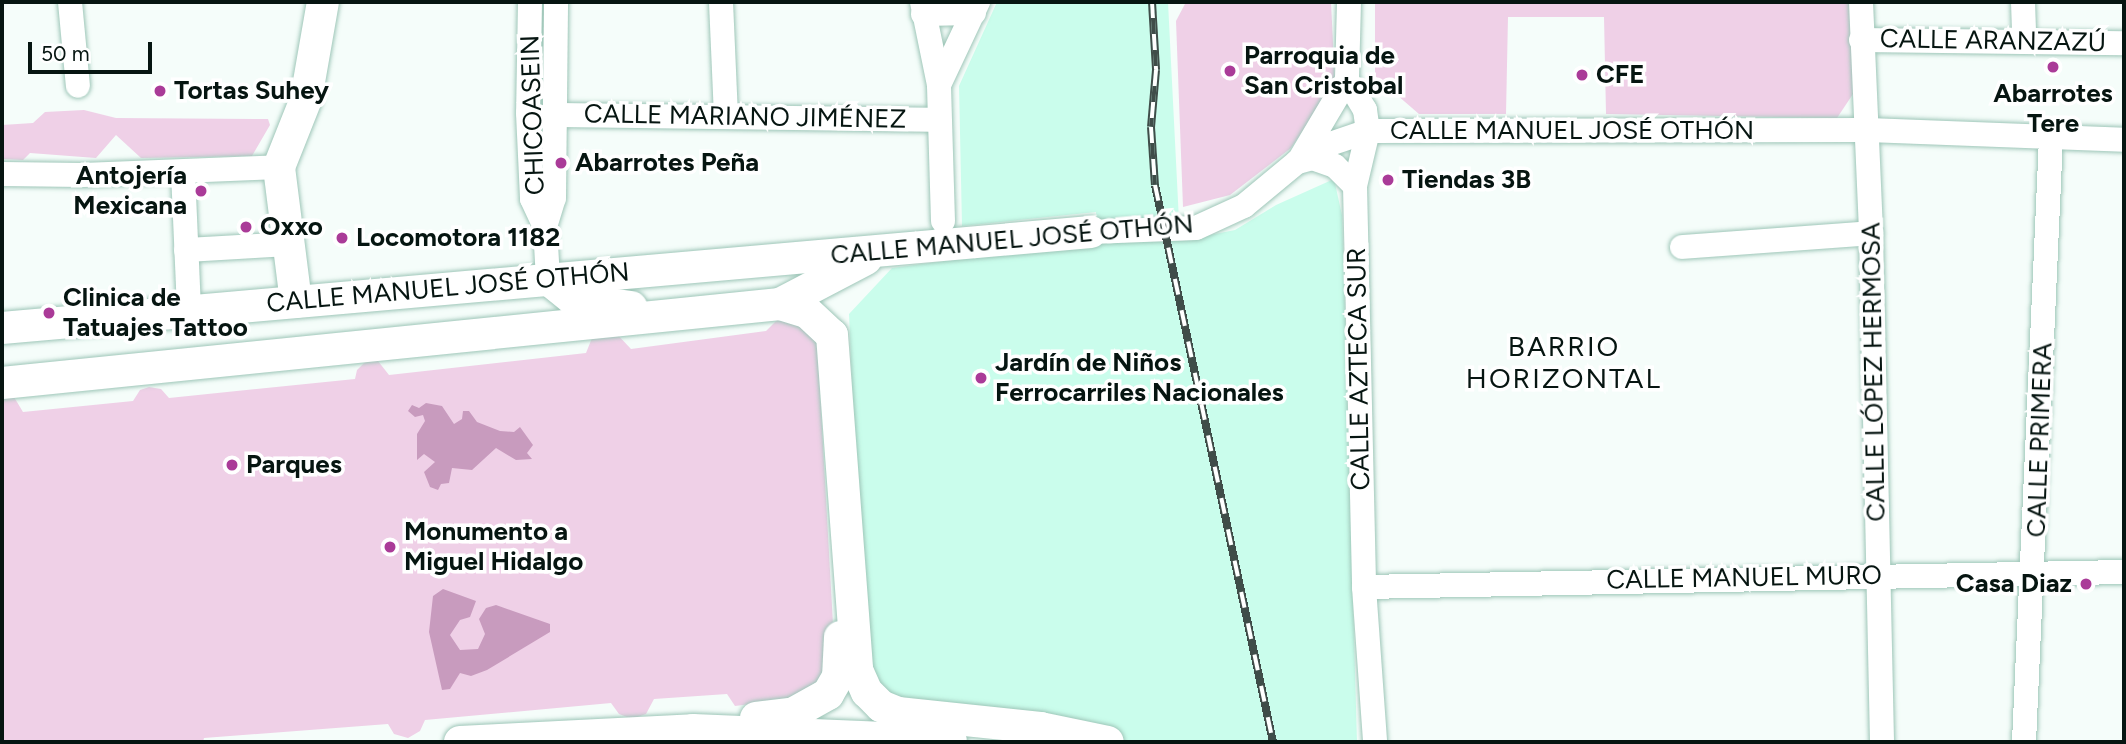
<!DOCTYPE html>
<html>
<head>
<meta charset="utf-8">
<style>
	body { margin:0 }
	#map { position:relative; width:2126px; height:744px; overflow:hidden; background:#f5fdfa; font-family:Figtree,sans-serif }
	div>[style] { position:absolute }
	.built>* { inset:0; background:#cafdec }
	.green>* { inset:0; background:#efd0e7 }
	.water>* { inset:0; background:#c89bbe }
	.roads { filter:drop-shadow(0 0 2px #9ec6b8) drop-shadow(0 0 2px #9ec6b8) }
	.minor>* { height:24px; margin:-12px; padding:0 12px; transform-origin:12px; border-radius:12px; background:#fff }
	.major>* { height:32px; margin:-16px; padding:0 16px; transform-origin:16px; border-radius:16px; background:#fff }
	.rail>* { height:8px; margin-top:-4px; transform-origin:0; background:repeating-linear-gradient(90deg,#fff 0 16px,#3f4d49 0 32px); box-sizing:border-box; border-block:2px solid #3f4d49 }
	.dots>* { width:19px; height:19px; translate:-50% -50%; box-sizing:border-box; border:4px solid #fff; border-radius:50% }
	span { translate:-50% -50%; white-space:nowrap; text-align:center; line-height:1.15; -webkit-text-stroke:7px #fff; paint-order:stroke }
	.street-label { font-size:26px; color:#061511 }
	.poi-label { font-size:26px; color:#061511; font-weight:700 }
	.left { translate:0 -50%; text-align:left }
	.right { translate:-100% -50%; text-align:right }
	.neighbourhood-label { font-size:28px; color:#061511; letter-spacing:2px }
	.frame { position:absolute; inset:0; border:4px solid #061511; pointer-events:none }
	.scale { position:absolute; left:28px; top:42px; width:124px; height:32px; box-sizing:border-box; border:4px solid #061511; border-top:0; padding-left:9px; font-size:21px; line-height:24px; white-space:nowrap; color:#061511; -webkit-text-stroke:5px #fff; paint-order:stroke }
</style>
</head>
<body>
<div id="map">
	<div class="built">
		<div style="clip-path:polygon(997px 2px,1168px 2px,1180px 241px,1235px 230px,1276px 205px,1334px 179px,1342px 215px,1357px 742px,1123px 742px,1122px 733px,886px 695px,864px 669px,849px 314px,892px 268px,1098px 241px,1096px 212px,962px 226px,959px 86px)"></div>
	</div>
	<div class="green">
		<div style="clip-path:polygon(1186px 2px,1331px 2px,1335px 84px,1291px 148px,1230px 195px,1183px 207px,1176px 21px)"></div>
		<div style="clip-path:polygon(1375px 2px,1854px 2px,1855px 91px,1837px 118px,1606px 114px,1604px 17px,1508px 17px,1506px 114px,1419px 114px,1375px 76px)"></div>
		<div style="clip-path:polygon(84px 110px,116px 118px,268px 119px,270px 125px,252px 156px,141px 158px,116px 135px,96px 158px,30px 153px,23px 160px,2px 159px,2px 125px,33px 123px,45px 112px)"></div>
		<div style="clip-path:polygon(779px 318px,793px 318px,817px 338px,835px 660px,817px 685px,797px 698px,735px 706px,727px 694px,654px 699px,646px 714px,632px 719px,619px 714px,611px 703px,425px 720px,420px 731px,408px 738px,394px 734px,388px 724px,204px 738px,203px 742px,2px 742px,2px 398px,14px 397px,23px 412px,133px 401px,140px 390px,149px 387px,161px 389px,169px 398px,355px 379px,357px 370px,367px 360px,378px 361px,389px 375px,586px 353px,592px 338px,615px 332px,631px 349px,766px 331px)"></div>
	</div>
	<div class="water">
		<div style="clip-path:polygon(426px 403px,442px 406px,454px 424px,462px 419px,463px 411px,469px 411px,477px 422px,500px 431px,514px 432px,520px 427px,533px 445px,527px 453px,532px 459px,516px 460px,496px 448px,472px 470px,452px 468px,449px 483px,441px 484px,438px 490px,430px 487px,424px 472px,435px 462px,424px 454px,417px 460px,417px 434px,425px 421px,423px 415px,415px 417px,408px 411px,412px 405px,419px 408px)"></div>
		<div style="clip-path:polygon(443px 589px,476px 601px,470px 617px,460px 620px,450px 635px,460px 650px,478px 649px,485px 634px,479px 619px,486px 608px,496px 605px,550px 624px,550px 632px,487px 670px,471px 676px,460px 673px,450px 689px,442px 690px,429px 632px,433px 596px)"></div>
	</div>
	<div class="roads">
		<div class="minor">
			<div style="left:70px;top:2px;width:84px;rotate:84.6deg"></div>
			<div style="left:530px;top:2px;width:111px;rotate:91deg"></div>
			<div style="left:528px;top:113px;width:86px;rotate:87.3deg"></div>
			<div style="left:532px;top:199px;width:31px;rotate:65deg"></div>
			<div style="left:721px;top:2px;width:114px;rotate:87.5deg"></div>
			<div style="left:922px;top:2px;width:85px;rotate:78.4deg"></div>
			<div style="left:1349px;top:2px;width:78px;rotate:91.5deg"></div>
			<div style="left:1347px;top:80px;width:35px;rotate:59deg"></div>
			<div style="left:1365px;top:110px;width:21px;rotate:82deg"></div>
			<div style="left:1368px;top:131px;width:57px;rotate:103.3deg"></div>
			<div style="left:1355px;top:186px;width:401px;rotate:88.7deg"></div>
			<div style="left:1364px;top:587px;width:155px;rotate:85.9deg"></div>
			<div style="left:1861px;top:2px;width:231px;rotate:87.5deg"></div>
			<div style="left:1871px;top:233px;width:509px;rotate:88.76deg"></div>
			<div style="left:2023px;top:2px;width:38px;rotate:88deg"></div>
			<div style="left:923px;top:14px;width:51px;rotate:-1.1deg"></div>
			<div style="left:1861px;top:40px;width:263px;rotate:0.7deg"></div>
			<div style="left:551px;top:115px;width:388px;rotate:0.7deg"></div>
			<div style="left:1300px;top:159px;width:92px;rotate:-59.3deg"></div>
			<div style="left:1298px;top:162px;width:15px;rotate:-16deg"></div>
			<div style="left:1312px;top:158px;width:24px;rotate:19deg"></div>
			<div style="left:1335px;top:166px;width:28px;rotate:45deg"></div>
			<div style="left:183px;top:172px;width:139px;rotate:87.5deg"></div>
			<div style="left:2px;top:174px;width:81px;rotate:0.7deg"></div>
			<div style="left:83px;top:175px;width:196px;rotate:-2.3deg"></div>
			<div style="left:943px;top:221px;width:136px;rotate:-91.7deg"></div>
			<div style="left:939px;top:85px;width:92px;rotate:-64.8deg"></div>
			<div style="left:1091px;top:232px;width:105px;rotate:-2.2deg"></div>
			<div style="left:1196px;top:228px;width:53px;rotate:-24.6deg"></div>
			<div style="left:1244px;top:206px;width:69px;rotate:-39.7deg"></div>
			<div style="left:1297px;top:162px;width:38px;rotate:-29deg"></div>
			<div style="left:1330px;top:144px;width:40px;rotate:-18.9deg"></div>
			<div style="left:1368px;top:131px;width:500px;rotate:-0.11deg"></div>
			<div style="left:1868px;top:130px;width:256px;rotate:2.2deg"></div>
			<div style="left:1682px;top:247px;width:190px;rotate:-4.2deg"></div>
			<div style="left:186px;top:250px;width:103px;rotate:-3.3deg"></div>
			<div style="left:548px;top:279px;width:52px;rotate:-93.3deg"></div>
			<div style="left:545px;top:227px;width:30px;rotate:-73deg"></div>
			<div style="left:554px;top:198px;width:196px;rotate:-89.4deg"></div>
			<div style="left:1364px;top:587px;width:760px;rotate:-1.13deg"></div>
			<div style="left:2024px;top:742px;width:606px;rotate:-87.44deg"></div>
		</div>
		<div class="major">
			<div style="left:548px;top:279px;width:32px;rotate:39deg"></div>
			<div style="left:573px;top:299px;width:59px;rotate:7.9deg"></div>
			<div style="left:296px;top:302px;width:136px;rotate:-97.2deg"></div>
			<div style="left:279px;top:167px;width:73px;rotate:-68.3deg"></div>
			<div style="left:306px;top:99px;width:98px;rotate:-80.1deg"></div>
			<div style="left:780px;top:304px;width:97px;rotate:-27.6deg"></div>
			<div style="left:2px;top:328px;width:1093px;rotate:-5.04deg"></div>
			<div style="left:2px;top:383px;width:782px;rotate:-5.8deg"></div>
			<div style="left:780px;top:304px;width:28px;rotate:17deg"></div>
			<div style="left:807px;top:312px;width:34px;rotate:43deg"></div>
			<div style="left:832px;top:335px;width:336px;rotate:85.7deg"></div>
			<div style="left:857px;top:670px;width:24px;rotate:66deg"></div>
			<div style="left:867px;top:692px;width:20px;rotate:45deg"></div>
			<div style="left:881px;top:706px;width:18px;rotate:22deg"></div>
			<div style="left:898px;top:713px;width:143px;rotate:6deg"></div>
			<div style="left:1040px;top:728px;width:69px;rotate:11.6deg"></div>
			<div style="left:756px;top:718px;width:38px;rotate:-7deg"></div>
			<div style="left:794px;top:713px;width:39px;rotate:-29deg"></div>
			<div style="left:828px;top:694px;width:20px;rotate:-60deg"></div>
			<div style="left:838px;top:677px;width:40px;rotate:-87.1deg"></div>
			<div style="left:460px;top:742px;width:233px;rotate:-2.9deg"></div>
			<div style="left:693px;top:730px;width:258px;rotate:2.4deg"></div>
		</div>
	</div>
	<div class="rail">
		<div style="left:1152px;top:2px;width:68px;rotate:86.6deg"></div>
		<div style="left:1156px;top:70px;width:57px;rotate:95deg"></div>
		<div style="left:1151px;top:127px;width:58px;rotate:86.1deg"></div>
		<div style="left:1155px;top:185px;width:569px;rotate:78.04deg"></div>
	</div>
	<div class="dots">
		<div style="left:2053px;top:67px;background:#aa3b98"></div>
		<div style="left:1230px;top:71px;background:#aa3b98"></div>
		<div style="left:1582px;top:75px;background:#aa3b98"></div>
		<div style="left:160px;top:91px;background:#aa3b98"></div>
		<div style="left:561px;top:163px;background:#aa3b98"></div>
		<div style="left:1388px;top:180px;background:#aa3b98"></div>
		<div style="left:201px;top:191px;background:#aa3b98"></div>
		<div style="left:246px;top:227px;background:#aa3b98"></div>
		<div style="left:342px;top:238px;background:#aa3b98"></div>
		<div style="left:49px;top:313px;background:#aa3b98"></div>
		<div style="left:981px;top:378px;background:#aa3b98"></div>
		<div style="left:232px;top:465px;background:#aa3b98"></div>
		<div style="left:390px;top:547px;background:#aa3b98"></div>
		<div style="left:2086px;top:584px;background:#aa3b98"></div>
	</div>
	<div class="street-label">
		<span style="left:1993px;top:41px;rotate:1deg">CALLE ARANZAZÚ</span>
		<span style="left:533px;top:115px;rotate:-92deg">CHICOASEIN</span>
		<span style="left:745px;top:117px;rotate:1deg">CALLE MARIANO JIMÉNEZ</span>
		<span style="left:1572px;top:131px">CALLE MANUEL JOSÉ OTHÓN</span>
		<span style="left:1012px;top:240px;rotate:-5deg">CALLE MANUEL JOSÉ OTHÓN</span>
		<span style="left:448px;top:288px;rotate:-5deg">CALLE MANUEL JOSÉ OTHÓN</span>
		<span style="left:1359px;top:369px;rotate:-91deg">CALLE AZTECA SUR</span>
		<span style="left:1874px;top:372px;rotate:-91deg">CALLE LÓPEZ HERMOSA</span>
		<span style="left:2040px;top:440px;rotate:-88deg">CALLE PRIMERA</span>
		<span style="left:1744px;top:578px;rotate:-1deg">CALLE MANUEL MURO</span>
	</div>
	<div class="poi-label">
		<span class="left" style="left:1244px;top:71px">Parroquia de<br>San Cristobal</span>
		<span class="left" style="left:1596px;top:75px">CFE</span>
		<span class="left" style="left:174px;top:91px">Tortas Suhey</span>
		<span style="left:2053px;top:109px">Abarrotes<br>Tere</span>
		<span class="left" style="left:575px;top:163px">Abarrotes Peña</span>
		<span class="right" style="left:187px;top:191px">Antojería<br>Mexicana</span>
		<span class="left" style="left:1402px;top:180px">Tiendas 3B</span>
		<span class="left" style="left:260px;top:227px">Oxxo</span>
		<span class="left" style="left:356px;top:238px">Locomotora 1182</span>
		<span class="left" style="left:63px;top:313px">Clinica de<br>Tatuajes Tattoo</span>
		<span class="left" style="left:995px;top:378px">Jardín de Niños<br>Ferrocarriles Nacionales</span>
		<span class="left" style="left:246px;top:465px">Parques</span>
		<span class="left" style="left:404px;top:547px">Monumento a<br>Miguel Hidalgo</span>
		<span class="right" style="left:2072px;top:584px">Casa Diaz</span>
	</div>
	<div class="neighbourhood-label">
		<span style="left:1564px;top:362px">BARRIO<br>HORIZONTAL</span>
	</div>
	<div class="frame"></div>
	<div class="scale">50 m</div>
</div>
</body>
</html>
